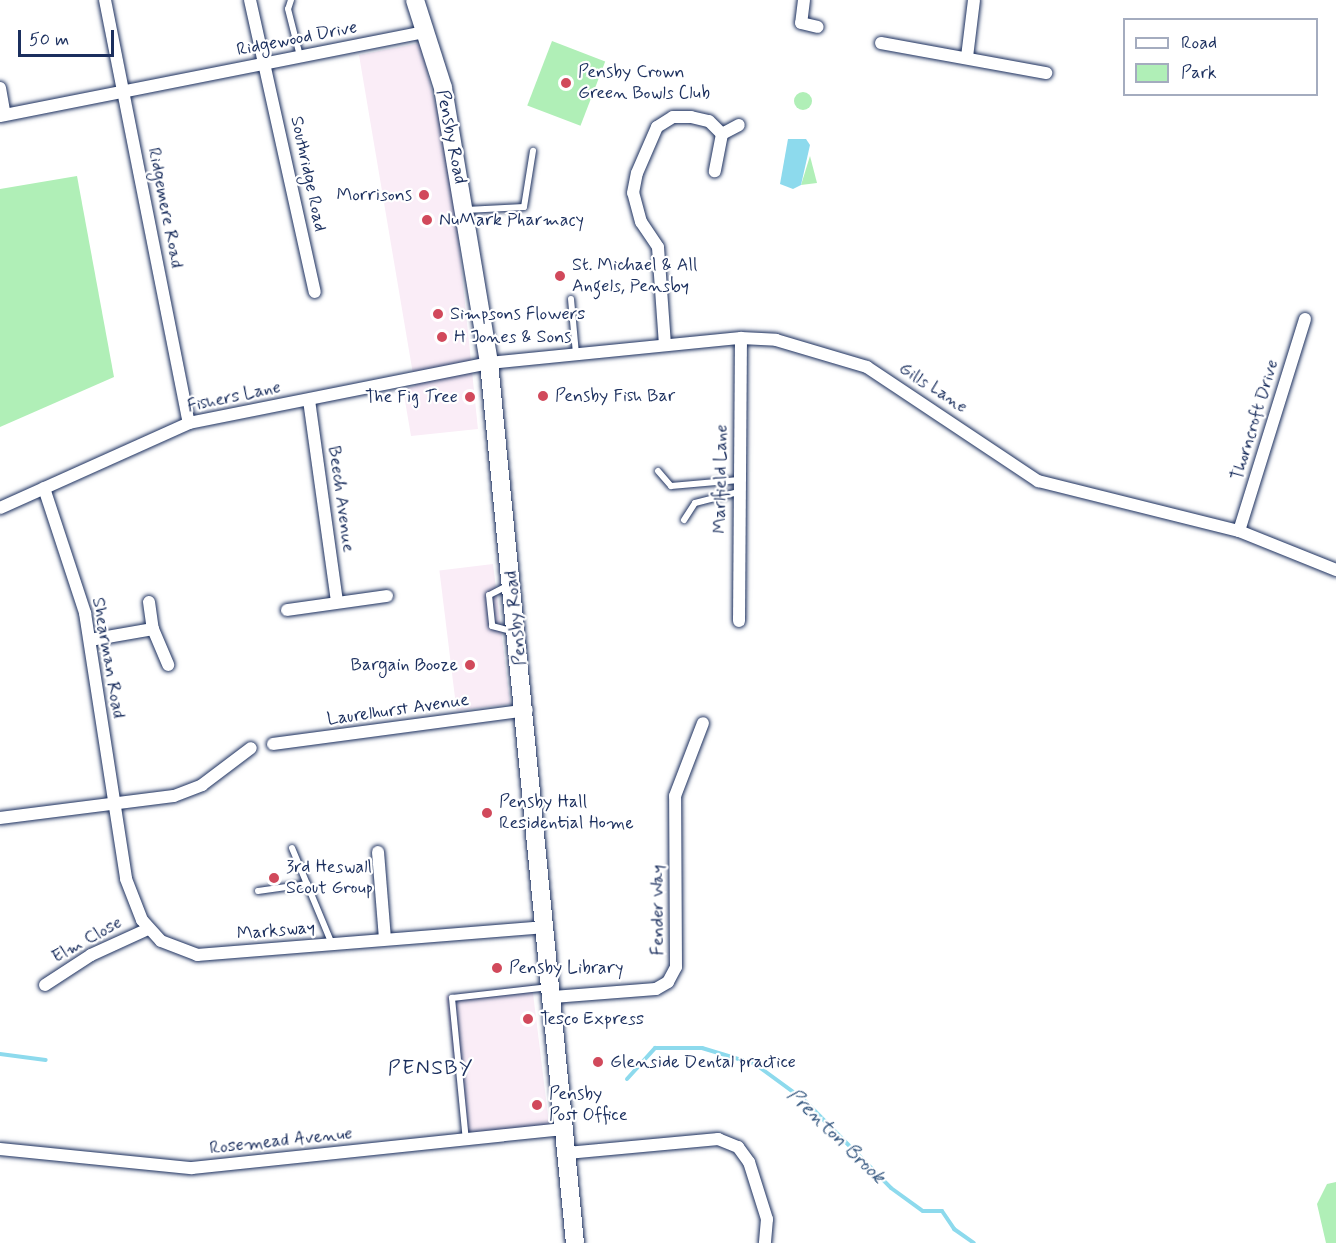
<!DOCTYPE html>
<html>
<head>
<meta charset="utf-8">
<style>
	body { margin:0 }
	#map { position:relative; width:1336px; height:1243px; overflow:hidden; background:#fff; font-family:Mynerve,sans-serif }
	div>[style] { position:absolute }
	.built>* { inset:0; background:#faedf7; transform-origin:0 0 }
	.green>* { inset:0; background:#b0efb7; transform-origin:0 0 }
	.round { border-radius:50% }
	.water>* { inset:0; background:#8ddaed }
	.stream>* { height:4px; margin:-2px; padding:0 2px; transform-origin:2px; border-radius:2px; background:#8ddaed }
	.roads { filter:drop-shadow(0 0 2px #1b2f5e) drop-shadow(0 0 2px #1b2f5e) }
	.lane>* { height:6px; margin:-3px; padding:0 3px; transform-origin:3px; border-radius:3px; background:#fff }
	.street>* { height:12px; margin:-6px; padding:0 6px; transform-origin:6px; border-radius:6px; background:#fff }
	.secondary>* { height:18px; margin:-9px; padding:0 9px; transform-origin:9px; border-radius:9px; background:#fff }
	.dots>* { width:16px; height:16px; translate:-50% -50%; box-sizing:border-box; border:3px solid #fff; border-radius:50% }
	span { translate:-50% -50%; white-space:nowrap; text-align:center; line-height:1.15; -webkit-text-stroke:4.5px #fff; paint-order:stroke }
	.street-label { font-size:18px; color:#1b2f5e }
	.poi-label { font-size:18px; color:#1b2f5e }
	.left { translate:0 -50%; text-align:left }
	.right { translate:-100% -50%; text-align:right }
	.water-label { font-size:20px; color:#385a82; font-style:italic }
	.quarter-label { font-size:21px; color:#1b2f5e; letter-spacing:1.5px }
	.legend { position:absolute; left:1123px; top:18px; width:195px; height:78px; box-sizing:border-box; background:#fff; border:2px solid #a4acbf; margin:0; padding:8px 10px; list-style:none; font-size:18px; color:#1b2f5e }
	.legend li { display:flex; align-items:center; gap:12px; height:30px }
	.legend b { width:30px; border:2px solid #a4acbf }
	.scale { position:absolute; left:18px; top:30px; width:96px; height:27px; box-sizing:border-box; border:3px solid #1b2f5e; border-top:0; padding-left:8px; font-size:18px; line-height:21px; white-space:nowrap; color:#1b2f5e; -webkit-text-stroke:4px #fff; paint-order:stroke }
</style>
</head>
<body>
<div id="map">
	<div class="built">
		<div style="clip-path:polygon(420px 43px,451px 168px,478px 429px,411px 436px,403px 389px,415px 386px,359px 55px)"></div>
		<div style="left:493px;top:564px;width:141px;height:54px;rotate:83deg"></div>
		<div style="left:532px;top:985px;width:141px;height:87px;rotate:83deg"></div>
	</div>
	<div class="green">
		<div style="left:552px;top:41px;width:57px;height:69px;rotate:21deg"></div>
		<div class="round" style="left:794px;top:92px;width:18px;height:18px"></div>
		<div style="clip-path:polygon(810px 156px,817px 183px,801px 185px)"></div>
		<div style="clip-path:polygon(77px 176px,114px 377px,0 427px,0 189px)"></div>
		<div style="clip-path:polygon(1336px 1182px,1336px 1243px,1326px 1243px,1317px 1204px,1327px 1184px)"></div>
	</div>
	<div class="water">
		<div style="clip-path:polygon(788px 139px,806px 139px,810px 145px,801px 185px,793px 189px,780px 184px)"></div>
	</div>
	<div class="stream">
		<div style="left:0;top:1054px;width:46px;rotate:7.4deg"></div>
		<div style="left:627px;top:1079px;width:42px;rotate:-47.9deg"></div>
		<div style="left:655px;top:1048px;width:47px"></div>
		<div style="left:702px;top:1048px;width:55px;rotate:16.8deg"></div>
		<div style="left:755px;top:1064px;width:59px;rotate:36.1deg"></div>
		<div style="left:803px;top:1099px;width:125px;rotate:45.3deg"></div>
		<div style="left:891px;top:1188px;width:39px;rotate:36deg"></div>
		<div style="left:923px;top:1211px;width:19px"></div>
		<div style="left:942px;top:1211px;width:22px;rotate:56deg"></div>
		<div style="left:954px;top:1229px;width:24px;rotate:35deg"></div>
	</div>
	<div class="roads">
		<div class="lane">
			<div style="left:291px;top:0;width:9px;rotate:108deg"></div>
			<div style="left:288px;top:9px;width:49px;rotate:75.7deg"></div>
			<div style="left:466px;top:210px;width:58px;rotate:-3deg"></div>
			<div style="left:524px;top:207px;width:57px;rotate:-80.9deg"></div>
			<div style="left:571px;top:299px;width:55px;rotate:84.8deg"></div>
			<div style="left:658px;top:471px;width:20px;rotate:49deg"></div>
			<div style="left:671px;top:486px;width:68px;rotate:-5deg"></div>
			<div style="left:684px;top:520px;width:20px;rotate:-57deg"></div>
			<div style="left:695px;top:503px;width:44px;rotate:-14.3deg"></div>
			<div style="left:507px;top:586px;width:20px;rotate:153deg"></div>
			<div style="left:489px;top:595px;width:31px;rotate:84deg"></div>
			<div style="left:492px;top:626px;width:23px;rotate:15deg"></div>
			<div style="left:292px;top:848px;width:104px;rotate:67.4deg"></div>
			<div style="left:258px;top:891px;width:50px;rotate:-8deg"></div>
			<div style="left:466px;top:1141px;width:144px;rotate:-95.6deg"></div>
			<div style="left:452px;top:998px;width:98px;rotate:-6.5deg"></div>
		</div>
		<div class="street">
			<div style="left:105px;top:0;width:431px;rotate:78.8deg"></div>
			<div style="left:250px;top:0;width:299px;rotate:77.5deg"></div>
			<div style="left:804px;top:0;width:23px;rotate:97deg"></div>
			<div style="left:801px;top:23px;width:17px;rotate:13deg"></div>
			<div style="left:881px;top:43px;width:168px;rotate:10.3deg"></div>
			<div style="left:967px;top:57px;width:57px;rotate:-83deg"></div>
			<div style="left:0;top:88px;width:27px;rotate:80deg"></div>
			<div style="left:0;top:116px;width:432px;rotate:-11.2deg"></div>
			<div style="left:722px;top:134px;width:19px;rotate:-28deg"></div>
			<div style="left:665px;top:345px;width:98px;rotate:-94.1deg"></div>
			<div style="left:658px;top:247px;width:30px;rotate:-124deg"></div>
			<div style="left:641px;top:222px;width:30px;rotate:-105deg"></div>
			<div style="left:633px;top:193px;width:20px;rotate:-79deg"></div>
			<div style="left:637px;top:173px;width:50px;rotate:-66.5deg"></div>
			<div style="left:657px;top:127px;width:19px;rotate:-32deg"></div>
			<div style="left:673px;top:117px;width:18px"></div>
			<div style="left:691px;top:117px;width:18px;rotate:13deg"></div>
			<div style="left:709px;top:121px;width:18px;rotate:45deg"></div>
			<div style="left:722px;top:134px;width:38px;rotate:101deg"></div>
			<div style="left:309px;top:400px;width:204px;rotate:82.1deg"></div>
			<div style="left:44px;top:488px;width:132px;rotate:71.8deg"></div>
			<div style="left:85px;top:613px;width:269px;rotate:81.2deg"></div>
			<div style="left:126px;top:879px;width:44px;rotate:68.7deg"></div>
			<div style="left:142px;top:920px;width:28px;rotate:48deg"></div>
			<div style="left:161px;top:941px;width:39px;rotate:21deg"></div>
			<div style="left:197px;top:955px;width:350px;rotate:-4.6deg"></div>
			<div style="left:0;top:508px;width:207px;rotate:-24.2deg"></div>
			<div style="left:189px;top:423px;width:306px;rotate:-11.3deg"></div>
			<div style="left:489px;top:363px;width:253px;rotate:-5.7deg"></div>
			<div style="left:741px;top:338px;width:35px;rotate:3deg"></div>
			<div style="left:776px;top:340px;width:95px;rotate:16.5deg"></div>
			<div style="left:867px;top:367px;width:206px;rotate:33.7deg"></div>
			<div style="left:1038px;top:481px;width:207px;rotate:14deg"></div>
			<div style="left:1239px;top:531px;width:105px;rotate:21.9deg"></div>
			<div style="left:1239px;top:531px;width:222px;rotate:-72.7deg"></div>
			<div style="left:149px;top:602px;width:27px;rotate:82deg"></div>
			<div style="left:153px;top:629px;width:39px;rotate:67deg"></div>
			<div style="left:287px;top:610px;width:101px;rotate:-8deg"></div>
			<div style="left:739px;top:621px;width:283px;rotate:-89.6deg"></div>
			<div style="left:90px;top:640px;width:64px;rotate:-9.9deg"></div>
			<div style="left:273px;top:744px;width:256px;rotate:-7.6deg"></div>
			<div style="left:0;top:818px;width:175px;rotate:-7.2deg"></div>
			<div style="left:174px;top:796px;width:30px;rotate:-21deg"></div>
			<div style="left:202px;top:785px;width:61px;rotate:-37.1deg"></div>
			<div style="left:378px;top:852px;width:87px;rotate:85.4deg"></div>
			<div style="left:45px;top:985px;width:55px;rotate:-33.1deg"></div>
			<div style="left:91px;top:955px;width:63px;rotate:-24.5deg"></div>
			<div style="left:553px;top:997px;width:103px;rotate:-4.4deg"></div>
			<div style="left:656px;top:989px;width:14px;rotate:-30deg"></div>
			<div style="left:668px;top:982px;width:17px;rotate:-62deg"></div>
			<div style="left:676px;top:967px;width:171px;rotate:-90.3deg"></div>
			<div style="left:675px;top:796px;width:78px;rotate:-69deg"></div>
			<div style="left:0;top:1149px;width:193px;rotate:5.7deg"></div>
			<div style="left:192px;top:1168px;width:376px;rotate:-6deg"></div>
			<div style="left:567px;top:1153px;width:152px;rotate:-5.3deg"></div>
			<div style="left:718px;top:1139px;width:22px;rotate:22deg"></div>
			<div style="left:738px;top:1147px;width:19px;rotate:54deg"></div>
			<div style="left:749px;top:1162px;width:60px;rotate:72.5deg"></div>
			<div style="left:767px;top:1219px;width:24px;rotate:95deg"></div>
		</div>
		<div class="secondary">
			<div style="left:415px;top:0;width:92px;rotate:72.3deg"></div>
			<div style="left:443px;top:88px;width:279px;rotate:80.5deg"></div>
			<div style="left:489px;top:363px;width:884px;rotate:84.42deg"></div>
		</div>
	</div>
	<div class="dots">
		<div style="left:566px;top:83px;background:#d1495b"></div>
		<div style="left:424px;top:195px;background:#d1495b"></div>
		<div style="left:427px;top:220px;background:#d1495b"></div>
		<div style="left:560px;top:276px;background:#d1495b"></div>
		<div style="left:438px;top:314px;background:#d1495b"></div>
		<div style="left:442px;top:337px;background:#d1495b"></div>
		<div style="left:543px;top:396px;background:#d1495b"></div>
		<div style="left:470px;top:397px;background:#d1495b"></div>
		<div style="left:470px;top:665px;background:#d1495b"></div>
		<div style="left:487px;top:813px;background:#d1495b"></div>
		<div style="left:274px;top:878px;background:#d1495b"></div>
		<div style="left:497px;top:968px;background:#d1495b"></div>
		<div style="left:528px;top:1019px;background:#d1495b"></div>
		<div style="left:598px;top:1062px;background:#d1495b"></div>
		<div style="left:537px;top:1105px;background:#d1495b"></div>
	</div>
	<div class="street-label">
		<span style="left:297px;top:39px;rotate:-11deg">Ridgewood Drive</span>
		<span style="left:451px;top:137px;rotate:79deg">Pensby Road</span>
		<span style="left:308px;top:174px;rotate:78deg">Southridge Road</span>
		<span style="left:165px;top:208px;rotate:79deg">Ridgemere Road</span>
		<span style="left:933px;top:388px;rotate:33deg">Gills Lane</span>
		<span style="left:234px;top:397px;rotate:-12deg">Fishers Lane</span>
		<span style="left:1255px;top:420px;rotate:-73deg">Thorncroft Drive</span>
		<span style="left:721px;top:479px;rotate:-89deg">Marlfield Lane</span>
		<span style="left:341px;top:499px;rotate:82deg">Beech Avenue</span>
		<span style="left:516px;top:618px;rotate:-96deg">Pensby Road</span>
		<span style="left:108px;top:658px;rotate:80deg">Shearman Road</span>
		<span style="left:398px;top:710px;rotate:-8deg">Laurelhurst Avenue</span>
		<span style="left:658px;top:910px;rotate:-90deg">Fender Way</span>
		<span style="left:276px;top:931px;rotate:-5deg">Marksway</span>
		<span style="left:87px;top:940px;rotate:-29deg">Elm Close</span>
		<span style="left:281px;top:1141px;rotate:-6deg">Rosemead Avenue</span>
	</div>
	<div class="poi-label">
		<span class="left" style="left:578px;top:83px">Pensby Crown<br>Green Bowls Club</span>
		<span class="right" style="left:412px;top:195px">Morrisons</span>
		<span class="left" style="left:439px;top:220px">NuMark Pharmacy</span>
		<span class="left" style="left:572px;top:276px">St. Michael &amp; All<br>Angels, Pensby</span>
		<span class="left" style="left:450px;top:314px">Simpsons Flowers</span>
		<span class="left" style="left:454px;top:337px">H Jones &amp; Sons</span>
		<span class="left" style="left:555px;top:396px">Pensby Fish Bar</span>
		<span class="right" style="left:458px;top:397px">The Fig Tree</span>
		<span class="right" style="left:458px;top:665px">Bargain Booze</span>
		<span class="left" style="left:499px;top:813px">Pensby Hall<br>Residential Home</span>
		<span class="left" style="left:286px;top:878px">3rd Heswall<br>Scout Group</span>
		<span class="left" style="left:509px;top:968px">Pensby Library</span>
		<span class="left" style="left:540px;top:1019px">Tesco Express</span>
		<span class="left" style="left:610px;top:1062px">Glenside Dental practice</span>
		<span class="left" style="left:549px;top:1105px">Pensby<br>Post Office</span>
	</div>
	<div class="water-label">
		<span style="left:836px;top:1136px;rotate:44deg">Prenton Brook</span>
	</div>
	<div class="quarter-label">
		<span style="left:431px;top:1068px">PENSBY</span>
	</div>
	<ul class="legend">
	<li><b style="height:8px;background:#fff"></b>Road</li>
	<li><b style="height:16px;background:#b0efb7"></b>Park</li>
	</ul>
	<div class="scale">50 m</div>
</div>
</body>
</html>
